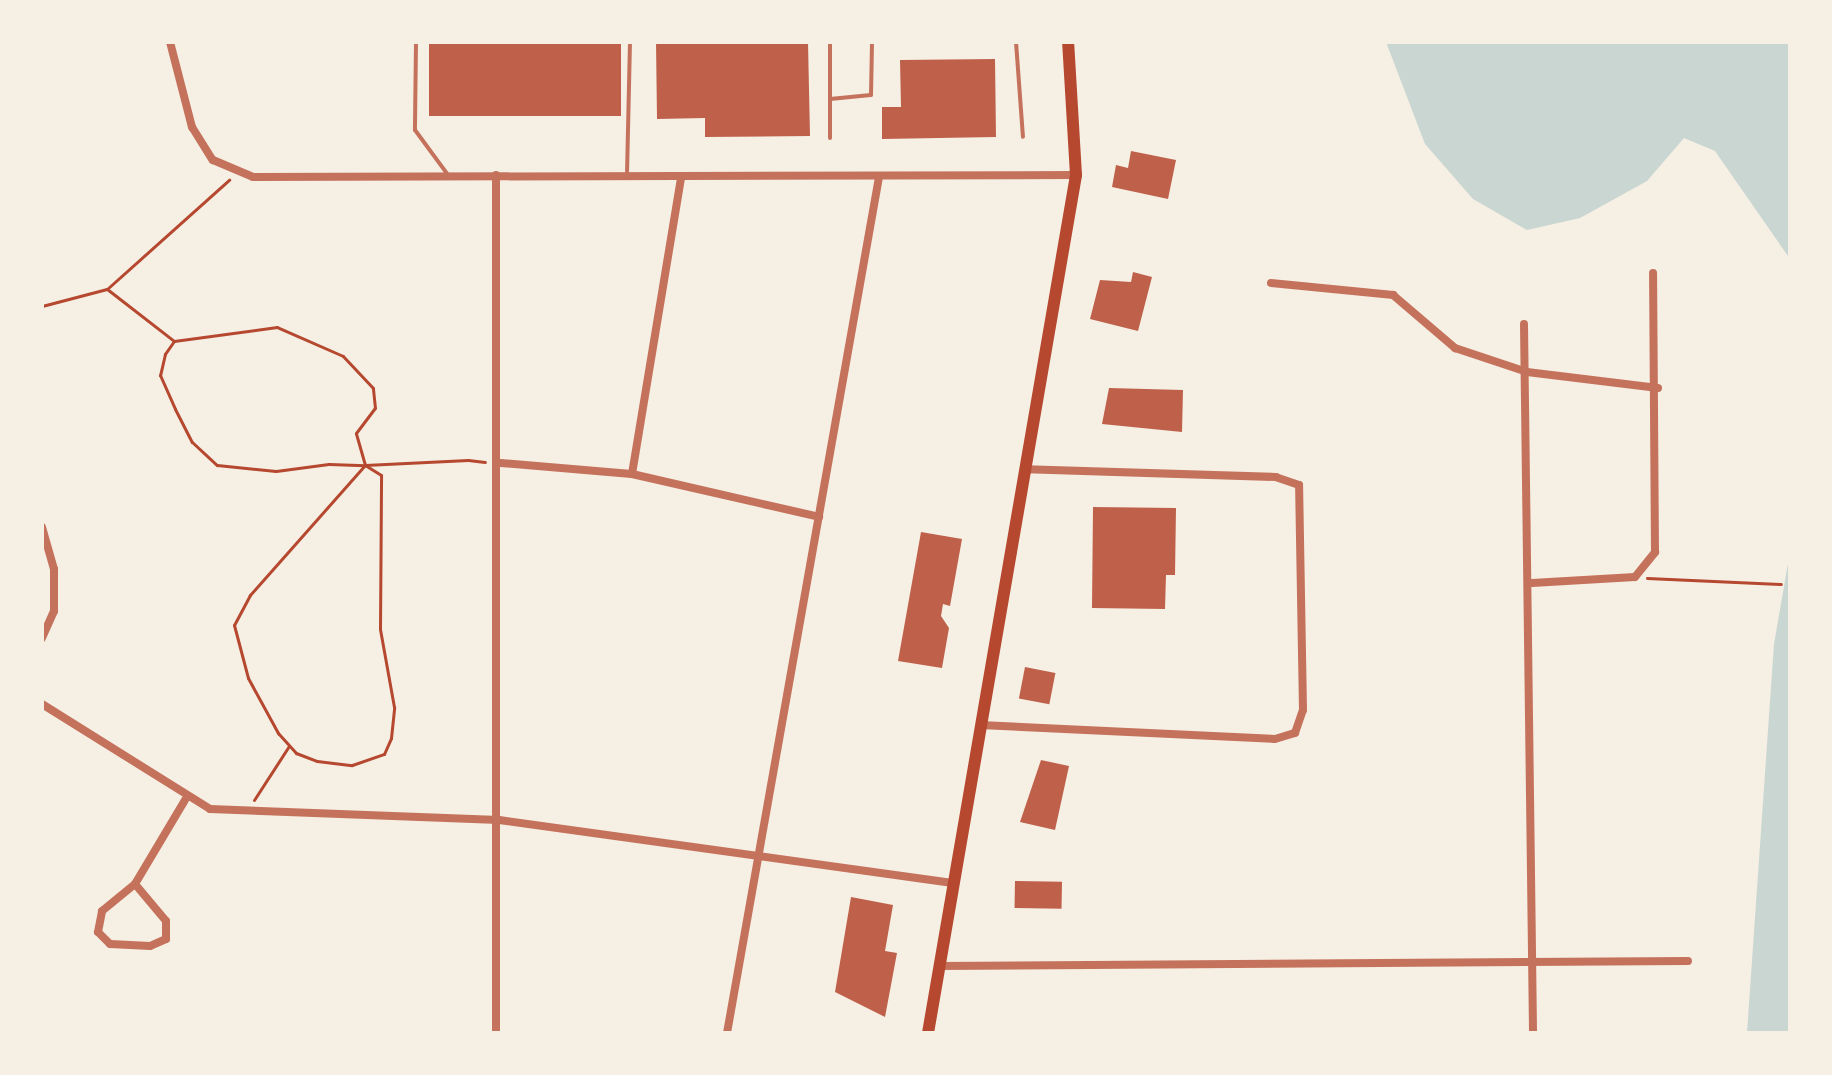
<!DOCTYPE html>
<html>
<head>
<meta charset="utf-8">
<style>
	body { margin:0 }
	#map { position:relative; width:1832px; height:1075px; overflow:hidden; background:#f6efe4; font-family:Raleway,sans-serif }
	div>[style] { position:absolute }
	.water>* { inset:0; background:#c9d6d2 }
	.building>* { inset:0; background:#bf614a; transform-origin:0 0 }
	.path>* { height:3px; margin:-1.5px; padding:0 1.5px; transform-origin:1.5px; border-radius:1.5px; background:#b5482f }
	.service>* { height:4px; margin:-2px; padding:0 2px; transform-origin:2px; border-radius:2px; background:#c5725c }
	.minor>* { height:8px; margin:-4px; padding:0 4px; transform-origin:4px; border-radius:4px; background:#c5725c }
	.secondary>* { height:12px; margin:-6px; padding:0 6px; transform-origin:6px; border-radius:6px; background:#b5482f }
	span { translate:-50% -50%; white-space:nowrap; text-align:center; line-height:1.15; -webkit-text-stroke:6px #f6efe4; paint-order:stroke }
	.frame { position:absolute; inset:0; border:44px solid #f6efe4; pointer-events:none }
</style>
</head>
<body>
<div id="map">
	<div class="water">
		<div style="clip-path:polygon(1386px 42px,1790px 42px,1790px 259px,1715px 151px,1684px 138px,1647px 181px,1580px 218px,1527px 230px,1473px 199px,1425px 144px)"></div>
		<div style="clip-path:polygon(1790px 552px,1790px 1033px,1747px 1033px,1774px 644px)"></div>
	</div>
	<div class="building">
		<div style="left:429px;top:42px;width:192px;height:74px"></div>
		<div style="clip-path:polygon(656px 42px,808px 42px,810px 136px,705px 137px,705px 118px,657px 119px)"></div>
		<div style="clip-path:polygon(995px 59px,996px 137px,882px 139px,882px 107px,901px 107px,900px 60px)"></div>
		<div style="clip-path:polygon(1131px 151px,1176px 160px,1168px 199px,1112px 187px,1116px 165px,1128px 168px)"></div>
		<div style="clip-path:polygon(1133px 272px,1152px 277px,1138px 331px,1090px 319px,1100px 280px,1131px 282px)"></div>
		<div style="clip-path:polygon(1109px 388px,1183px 390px,1182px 432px,1102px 424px)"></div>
		<div style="clip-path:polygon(1093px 507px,1176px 508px,1175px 575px,1166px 575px,1165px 609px,1092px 608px)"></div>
		<div style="clip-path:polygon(921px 532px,962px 539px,950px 606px,943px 604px,941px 616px,949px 628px,942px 668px,898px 661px)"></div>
		<div style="left:1025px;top:667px;width:31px;height:32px;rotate:11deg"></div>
		<div style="clip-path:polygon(1041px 760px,1069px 766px,1055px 830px,1020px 822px)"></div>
		<div style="left:1015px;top:881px;width:47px;height:27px;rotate:1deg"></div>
		<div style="clip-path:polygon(851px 897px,893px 905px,885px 951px,897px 953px,885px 1017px,835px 992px)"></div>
	</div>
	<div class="path">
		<div style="left:107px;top:289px;width:164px;rotate:-41.8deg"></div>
		<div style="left:42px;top:306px;width:67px;rotate:-14.7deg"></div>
		<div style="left:107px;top:289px;width:85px;rotate:37.8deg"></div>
		<div style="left:365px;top:465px;width:174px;rotate:131.5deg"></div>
		<div style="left:250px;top:595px;width:34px;rotate:118deg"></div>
		<div style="left:234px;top:625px;width:55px;rotate:75.2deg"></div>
		<div style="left:248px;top:678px;width:63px;rotate:61.4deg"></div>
		<div style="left:278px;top:733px;width:27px;rotate:48deg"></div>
		<div style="left:296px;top:753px;width:22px;rotate:21deg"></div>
		<div style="left:317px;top:761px;width:35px;rotate:7deg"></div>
		<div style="left:352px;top:765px;width:34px;rotate:-19deg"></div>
		<div style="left:384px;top:754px;width:17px;rotate:-66deg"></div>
		<div style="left:391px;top:738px;width:31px;rotate:-84deg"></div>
		<div style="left:394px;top:707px;width:79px;rotate:-100.2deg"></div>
		<div style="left:380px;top:629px;width:154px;rotate:-89.6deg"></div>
		<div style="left:381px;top:475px;width:19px;rotate:-148deg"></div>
		<div style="left:365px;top:465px;width:33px;rotate:-106deg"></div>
		<div style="left:356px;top:433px;width:31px;rotate:-53deg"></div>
		<div style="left:375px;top:408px;width:20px;rotate:-96deg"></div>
		<div style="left:373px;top:388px;width:44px;rotate:-133.2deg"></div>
		<div style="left:343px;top:356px;width:72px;rotate:-156.3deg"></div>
		<div style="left:277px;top:327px;width:104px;rotate:172.3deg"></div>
		<div style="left:174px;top:341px;width:16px;rotate:125deg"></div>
		<div style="left:165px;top:354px;width:22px;rotate:103deg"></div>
		<div style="left:160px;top:375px;width:37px;rotate:66deg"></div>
		<div style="left:175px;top:409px;width:37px;rotate:63deg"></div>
		<div style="left:192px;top:442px;width:34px;rotate:43deg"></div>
		<div style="left:217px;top:465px;width:59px;rotate:5.8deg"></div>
		<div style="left:276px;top:471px;width:53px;rotate:-7.5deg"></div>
		<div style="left:329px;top:464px;width:36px;rotate:2deg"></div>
		<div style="left:365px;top:465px;width:103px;rotate:-2.8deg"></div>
		<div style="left:468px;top:460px;width:17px;rotate:7deg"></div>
		<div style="left:1647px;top:578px;width:134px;rotate:2.6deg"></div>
		<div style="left:254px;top:800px;width:64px;rotate:-57.1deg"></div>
	</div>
	<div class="service">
		<div style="left:416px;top:42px;width:88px;rotate:90.7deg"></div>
		<div style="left:415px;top:130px;width:56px;rotate:53.7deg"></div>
		<div style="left:830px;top:42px;width:96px;rotate:90deg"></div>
		<div style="left:1016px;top:42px;width:95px;rotate:85.8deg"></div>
		<div style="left:830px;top:99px;width:41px;rotate:-5.6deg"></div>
		<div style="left:871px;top:95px;width:53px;rotate:-88.9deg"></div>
		<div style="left:627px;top:174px;width:132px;rotate:-88.7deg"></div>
	</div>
	<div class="minor">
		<div style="left:170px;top:42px;width:88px;rotate:75.5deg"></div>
		<div style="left:192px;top:127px;width:39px;rotate:58deg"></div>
		<div style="left:213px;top:160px;width:43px;rotate:23deg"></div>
		<div style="left:253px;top:177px;width:823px;rotate:-0.14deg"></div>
		<div style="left:496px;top:175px;width:858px;rotate:90deg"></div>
		<div style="left:1271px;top:283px;width:123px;rotate:5.6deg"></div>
		<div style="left:1393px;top:295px;width:82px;rotate:40.5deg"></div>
		<div style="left:1455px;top:348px;width:76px;rotate:18.4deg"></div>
		<div style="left:1527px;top:372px;width:132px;rotate:7deg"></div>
		<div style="left:1524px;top:324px;width:709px;rotate:89.27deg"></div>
		<div style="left:501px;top:463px;width:131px;rotate:4.8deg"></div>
		<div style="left:632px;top:474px;width:192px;rotate:12.9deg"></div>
		<div style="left:632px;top:474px;width:301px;rotate:-80.6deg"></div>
		<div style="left:42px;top:527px;width:44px;rotate:74.1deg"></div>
		<div style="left:54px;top:569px;width:42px;rotate:90deg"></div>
		<div style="left:54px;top:611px;width:30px;rotate:114deg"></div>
		<div style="left:1532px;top:583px;width:103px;rotate:-3.3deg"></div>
		<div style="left:1635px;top:577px;width:32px;rotate:-51deg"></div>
		<div style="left:1655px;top:552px;width:279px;rotate:-90.4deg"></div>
		<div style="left:42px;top:704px;width:198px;rotate:32deg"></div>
		<div style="left:210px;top:809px;width:289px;rotate:2.2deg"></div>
		<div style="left:499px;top:820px;width:458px;rotate:7.9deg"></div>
		<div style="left:980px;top:725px;width:295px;rotate:2.7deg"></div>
		<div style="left:1275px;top:739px;width:21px;rotate:-17deg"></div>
		<div style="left:1295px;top:733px;width:24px;rotate:-71deg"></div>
		<div style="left:1303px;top:710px;width:225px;rotate:-91deg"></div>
		<div style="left:1299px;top:485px;width:24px;rotate:-161deg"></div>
		<div style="left:1276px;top:477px;width:249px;rotate:-178.2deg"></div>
		<div style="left:135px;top:884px;width:48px;rotate:50deg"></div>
		<div style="left:166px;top:921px;width:18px;rotate:90deg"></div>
		<div style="left:166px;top:939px;width:17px;rotate:156deg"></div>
		<div style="left:150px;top:946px;width:40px;rotate:-177.1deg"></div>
		<div style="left:110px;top:944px;width:17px;rotate:-135deg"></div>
		<div style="left:98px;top:932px;width:21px;rotate:-79deg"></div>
		<div style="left:102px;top:911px;width:43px;rotate:-39.3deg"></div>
		<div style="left:135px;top:884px;width:98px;rotate:-59.2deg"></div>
		<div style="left:939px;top:966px;width:749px;rotate:-0.38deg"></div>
		<div style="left:727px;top:1033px;width:869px;rotate:-79.93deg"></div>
	</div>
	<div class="secondary">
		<div style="left:928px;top:1033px;width:871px;rotate:-80.21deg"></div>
		<div style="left:1076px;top:175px;width:133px;rotate:-93.4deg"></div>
	</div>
	<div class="frame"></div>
</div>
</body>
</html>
